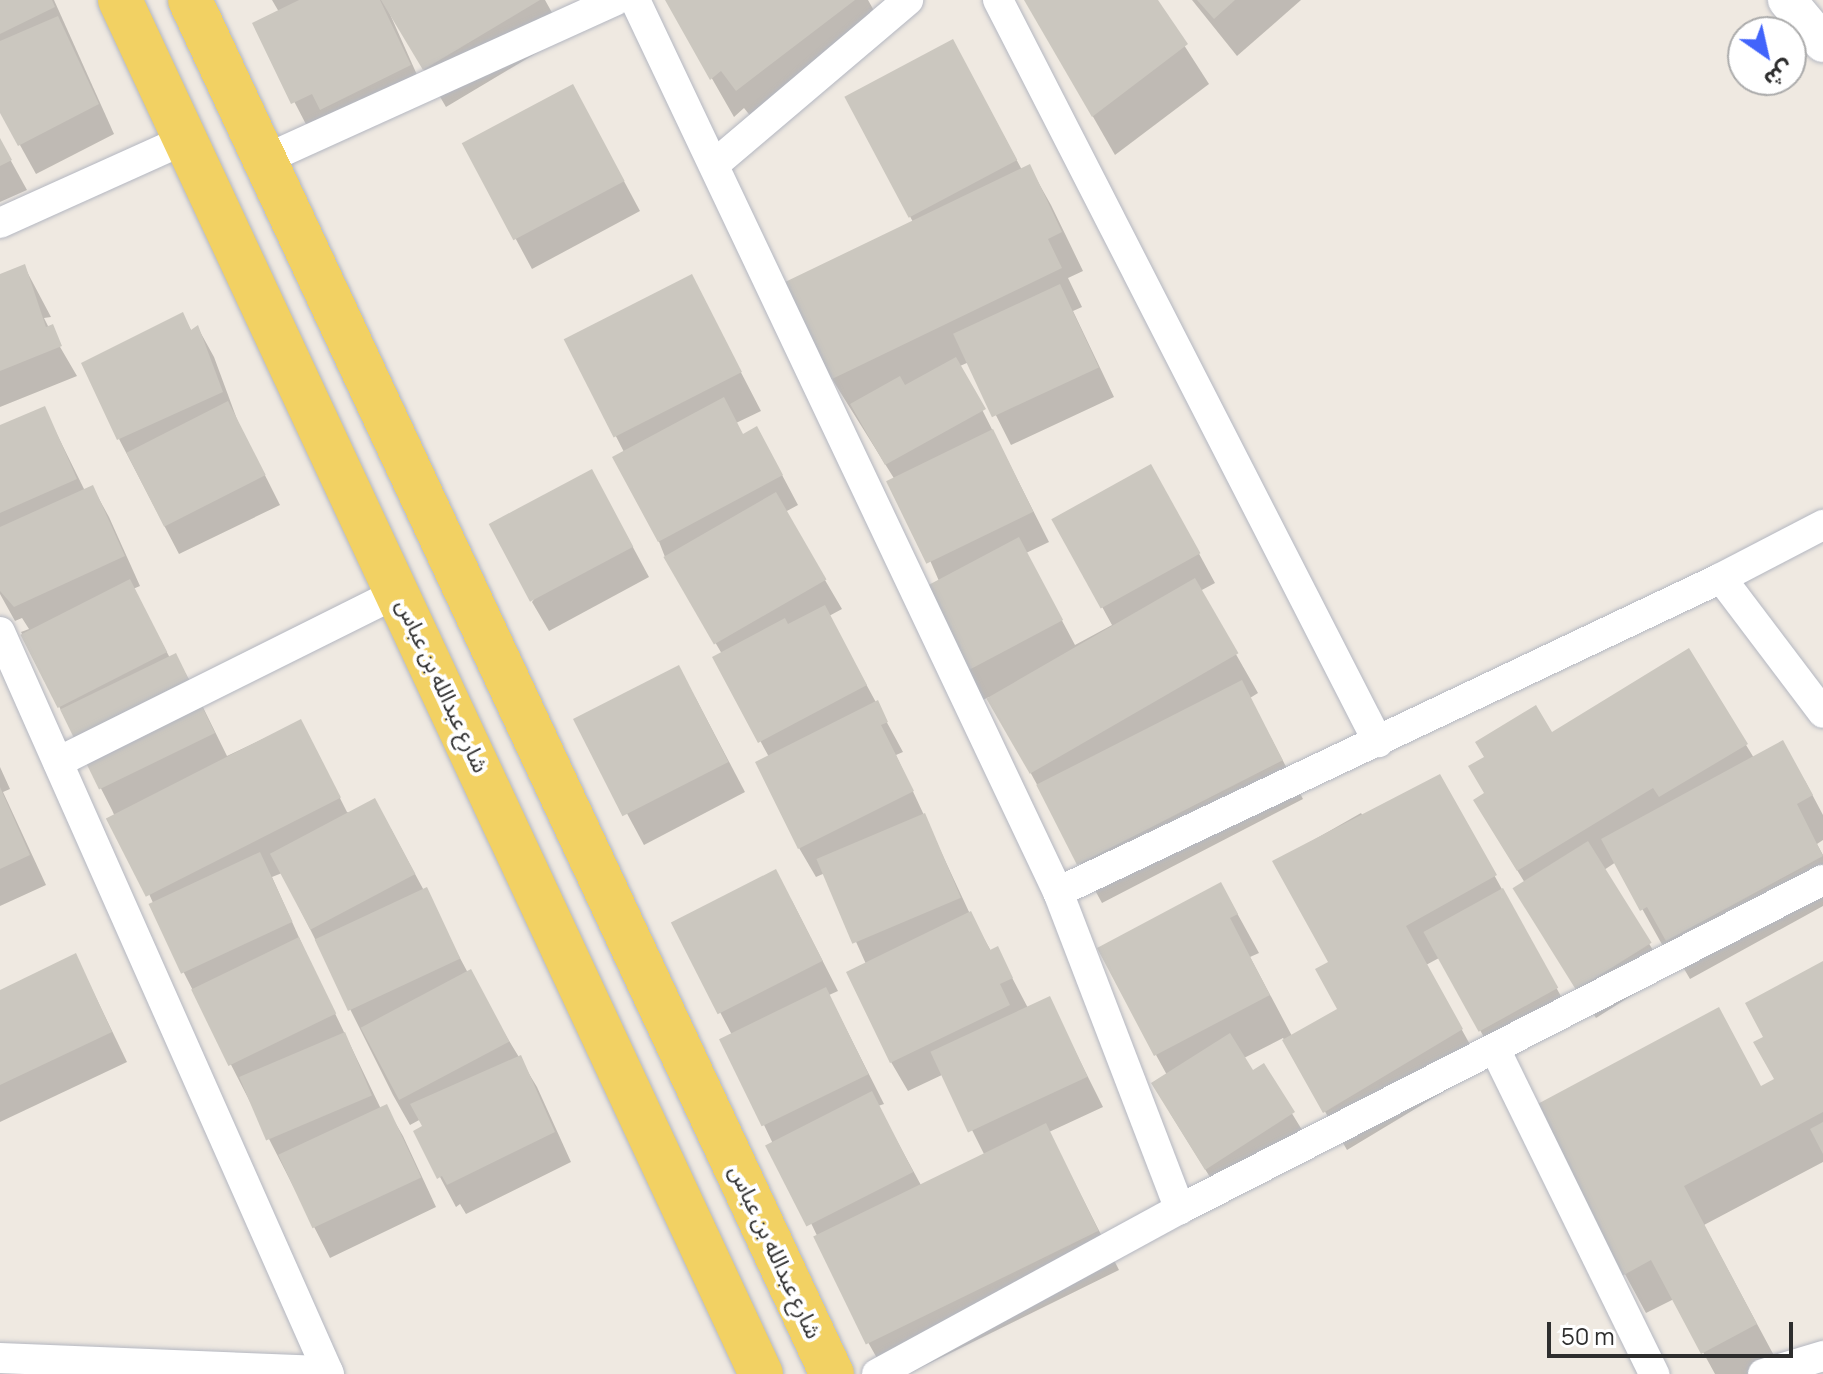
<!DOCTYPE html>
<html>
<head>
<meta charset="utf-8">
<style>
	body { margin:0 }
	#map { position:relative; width:1823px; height:1374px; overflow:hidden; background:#efe9e1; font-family:Manrope,"Noto Sans Arabic",sans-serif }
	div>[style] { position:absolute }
	.shadow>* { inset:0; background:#0003 }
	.building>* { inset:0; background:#cbc7bf; transform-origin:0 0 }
	.roads { filter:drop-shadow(0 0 2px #b4b7c1) drop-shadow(0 0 2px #b4b7c1) }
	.minor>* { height:30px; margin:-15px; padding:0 15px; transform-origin:15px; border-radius:15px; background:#fff }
	.tertiary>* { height:38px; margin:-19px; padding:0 19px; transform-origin:19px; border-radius:19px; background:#fff }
	.primary>* { height:44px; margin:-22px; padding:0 22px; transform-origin:22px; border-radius:22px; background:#f2d163 }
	span { translate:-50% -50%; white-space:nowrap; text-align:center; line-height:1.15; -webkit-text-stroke:8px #fff; paint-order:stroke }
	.street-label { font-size:22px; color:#2e2e2e }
	.north { position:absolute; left:1727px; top:16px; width:80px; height:80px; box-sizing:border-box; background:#fff; border:2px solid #ababab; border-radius:50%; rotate:146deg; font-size:22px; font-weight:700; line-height:32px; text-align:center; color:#2e2e2e }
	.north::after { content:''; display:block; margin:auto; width:28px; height:36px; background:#4264fb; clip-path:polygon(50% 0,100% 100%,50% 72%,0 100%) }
	.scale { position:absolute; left:1547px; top:1322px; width:246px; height:36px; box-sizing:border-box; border:4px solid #2e2e2e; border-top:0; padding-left:10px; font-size:24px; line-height:28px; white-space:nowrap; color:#2e2e2e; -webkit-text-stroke:6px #fff; paint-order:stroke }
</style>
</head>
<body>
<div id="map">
	<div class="shadow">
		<div style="clip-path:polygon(0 0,54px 0,114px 134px,36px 174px,0 109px)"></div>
		<div style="clip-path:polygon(272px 0,545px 0,565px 36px,446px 107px,385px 3px,426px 95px,310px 132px,254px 24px,279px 12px)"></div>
		<div style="clip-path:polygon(667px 0,868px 0,886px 32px,760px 128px,744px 108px,734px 117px)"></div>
		<div style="clip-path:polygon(1026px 0,1155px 0,1209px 84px,1115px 155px)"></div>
		<div style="clip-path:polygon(1192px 0,1301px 0,1237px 56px)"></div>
		<div style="clip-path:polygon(974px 80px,1022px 170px,1029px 166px,1051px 205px,1083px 271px,1068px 278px,1082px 307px,1073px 311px,1114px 397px,1011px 445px,969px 362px,960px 366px,1049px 542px,1026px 553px,1075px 645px,1112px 625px,1054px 519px,1167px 495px,1215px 583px,1200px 591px,1258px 693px,1250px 698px,1303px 799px,1102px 903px,989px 697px,983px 700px,966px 671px,939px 581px,895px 480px,832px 379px,913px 222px,846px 98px)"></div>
		<div style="clip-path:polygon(589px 116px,640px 211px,532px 269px,465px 145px)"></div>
		<div style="clip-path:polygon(0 141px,27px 190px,0 202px)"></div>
		<div style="clip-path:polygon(24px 266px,51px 317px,44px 318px,49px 328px,77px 376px,0 407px,0 276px)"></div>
		<div style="clip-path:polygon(691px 276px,761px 411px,736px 423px,743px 436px,773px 458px,798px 505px,785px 512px,842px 609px,829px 616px,903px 752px,896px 755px,970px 914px,991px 951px,997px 949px,1028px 1008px,1049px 999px,1103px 1107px,1049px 1132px,1119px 1270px,908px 1374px,886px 1374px,869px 1344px,764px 1125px,732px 1035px,674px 924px,792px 901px,838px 991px,829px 995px,884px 1104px,878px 1106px,922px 1187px,985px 1156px,944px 1074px,908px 1091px,891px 1062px,866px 964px,825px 873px,816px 877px,799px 848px,769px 757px,715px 658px,722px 654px,665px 557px,624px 452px,566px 339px)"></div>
		<div style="clip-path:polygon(183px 315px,192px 332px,198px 328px,214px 357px,238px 422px,280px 505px,179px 554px,119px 439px)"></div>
		<div style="clip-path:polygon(44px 408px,85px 491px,93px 488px,109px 517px,140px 586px,133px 589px,170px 658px,175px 655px,192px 685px,227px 756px,301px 721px,347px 812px,391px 829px,468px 973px,537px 1087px,571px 1162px,466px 1214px,460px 1204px,456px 1207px,416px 1132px,425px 1127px,421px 1119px,410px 1125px,393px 1095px,282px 873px,272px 877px,306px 953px,381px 1109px,386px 1107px,403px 1136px,436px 1207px,330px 1258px,184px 973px,112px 810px,21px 632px,29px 629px,22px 618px,15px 621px,0 594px,0 428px)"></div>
		<div style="clip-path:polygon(608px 501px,649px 577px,549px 631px,532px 602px)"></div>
		<div style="clip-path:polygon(1688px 650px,1754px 758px,1805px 781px,1823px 815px,1823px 840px,1817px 844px,1823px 855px,1823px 906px,1690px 979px,1670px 945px,1664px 948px,1616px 862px,1604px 870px,1667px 973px,1596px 1018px,1532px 918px,1525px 883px,1498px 839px,1551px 734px)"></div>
		<div style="clip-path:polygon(695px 697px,745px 792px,644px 845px,577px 721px)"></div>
		<div style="clip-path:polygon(0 767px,10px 789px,3px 792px,46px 885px,0 906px)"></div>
		<div style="clip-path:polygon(1361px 813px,1364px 818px,1461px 815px,1573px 1018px,1497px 1060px,1439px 958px,1426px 965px,1483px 1068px,1347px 1150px,1283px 1038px,1244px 1058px,1253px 1072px,1263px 1066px,1310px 1143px,1223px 1198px,1170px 1113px,1167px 1075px,1156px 1055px,1221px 884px,1259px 953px,1250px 957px,1292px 1036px,1340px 1010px,1331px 962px,1275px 862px)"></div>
		<div style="clip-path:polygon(76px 956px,127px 1062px,0 1122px,0 992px)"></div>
		<div style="clip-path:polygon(1823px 964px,1823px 1162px,1704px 1225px,1778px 1363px,1758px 1374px,1715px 1374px,1674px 1299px,1646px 1313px,1535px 1108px,1762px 1088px,1776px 1080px,1766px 1038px)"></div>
	</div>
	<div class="building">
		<div style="clip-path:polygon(0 0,52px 0,55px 7px,0 34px)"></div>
		<div style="clip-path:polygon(299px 0,380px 0,411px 65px,320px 110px,312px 94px,291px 104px,252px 23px)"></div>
		<div style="clip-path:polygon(381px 0,540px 0,423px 70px)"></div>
		<div style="clip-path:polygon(665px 0,855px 0,736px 91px,721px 71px,710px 80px)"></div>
		<div style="clip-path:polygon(1024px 0,1158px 0,1188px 44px,1092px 117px)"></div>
		<div style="clip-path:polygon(1197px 0,1235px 0,1214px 19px)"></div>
		<div style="clip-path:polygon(58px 16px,99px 104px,18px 146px,0 113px,0 41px)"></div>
		<div style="left:953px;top:39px;width:137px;height:123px;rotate:62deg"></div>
		<div style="left:573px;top:84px;width:110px;height:126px;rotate:62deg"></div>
		<div style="clip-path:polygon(0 138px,12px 160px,0 166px)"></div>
		<div style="clip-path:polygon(1030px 164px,1062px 232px,1048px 239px,1062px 268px,830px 380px,783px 283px)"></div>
		<div style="clip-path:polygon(25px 264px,46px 327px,53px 324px,62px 346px,0 371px,0 274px)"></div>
		<div style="left:692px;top:274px;width:110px;height:144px;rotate:63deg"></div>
		<div style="left:1060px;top:284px;width:92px;height:118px;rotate:65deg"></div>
		<div style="clip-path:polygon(183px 312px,191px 330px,198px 325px,223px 392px,117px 440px,81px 363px)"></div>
		<div style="clip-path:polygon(956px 357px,986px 409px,885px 465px,850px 404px,900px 376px,905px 385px)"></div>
		<div style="clip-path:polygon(724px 397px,743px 434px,757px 426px,783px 475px,658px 542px,612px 457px)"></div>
		<div style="left:228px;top:401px;width:83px;height:114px;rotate:63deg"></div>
		<div style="clip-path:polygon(45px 406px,77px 479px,0 513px,0 425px)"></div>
		<div style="left:993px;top:429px;width:92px;height:119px;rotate:64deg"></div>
		<div style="left:1151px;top:464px;width:102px;height:114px;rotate:61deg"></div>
		<div style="left:592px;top:469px;width:88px;height:117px;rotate:62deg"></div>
		<div style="clip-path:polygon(93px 485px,125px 556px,14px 607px,0 591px,0 527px)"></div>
		<div style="left:776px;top:492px;width:101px;height:130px;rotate:60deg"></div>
		<div style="left:1019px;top:537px;width:94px;height:111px;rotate:62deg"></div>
		<div style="left:1195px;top:578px;width:87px;height:241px;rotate:60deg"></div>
		<div style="left:130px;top:579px;width:82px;height:123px;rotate:63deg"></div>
		<div style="clip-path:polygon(825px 605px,867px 685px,758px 743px,712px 657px,785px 618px,788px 624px)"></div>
		<div style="clip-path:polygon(1689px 648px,1748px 744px,1659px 797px,1653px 788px,1517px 871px,1473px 800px,1484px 793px,1468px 766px,1484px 757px,1475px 742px,1536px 705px,1552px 732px)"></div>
		<div style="left:176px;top:653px;width:89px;height:129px;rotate:64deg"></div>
		<div style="left:679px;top:665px;width:109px;height:119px;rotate:63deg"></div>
		<div style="left:1242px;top:680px;width:90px;height:231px;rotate:63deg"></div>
		<div style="clip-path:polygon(878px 700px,888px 722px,881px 725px,914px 791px,798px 849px,755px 762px)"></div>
		<div style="left:301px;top:719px;width:88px;height:219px;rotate:63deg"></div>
		<div style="clip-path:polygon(1783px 740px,1813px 795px,1797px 804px,1823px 856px,1666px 941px,1647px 907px,1640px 911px,1601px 839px)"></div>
		<div style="clip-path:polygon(1440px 774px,1497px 875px,1406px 926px,1463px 1029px,1323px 1113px,1282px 1040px,1337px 1009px,1315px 969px,1328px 962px,1272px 861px)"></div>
		<div style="clip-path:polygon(0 787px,30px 855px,0 869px)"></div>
		<div style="left:375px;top:798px;width:86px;height:119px;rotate:62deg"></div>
		<div style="left:925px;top:813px;width:92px;height:118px;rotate:67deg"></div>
		<div style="left:1588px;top:841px;width:120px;height:89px;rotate:58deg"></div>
		<div style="left:260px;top:852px;width:77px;height:123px;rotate:65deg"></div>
		<div style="left:776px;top:869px;width:103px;height:118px;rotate:63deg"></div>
		<div style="clip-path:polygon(1221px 882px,1238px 914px,1230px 918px,1270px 995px,1154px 1056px,1097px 948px)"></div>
		<div style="left:427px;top:887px;width:79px;height:124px;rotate:65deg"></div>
		<div style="left:1503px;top:888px;width:114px;height:91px;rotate:61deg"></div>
		<div style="clip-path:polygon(971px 911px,990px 950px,998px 946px,1013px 978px,1000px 984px,1010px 1005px,890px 1063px,846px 972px)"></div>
		<div style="left:299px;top:937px;width:85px;height:120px;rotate:64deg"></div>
		<div style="clip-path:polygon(76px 953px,112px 1032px,0 1085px,0 990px)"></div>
		<div style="clip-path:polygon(1823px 961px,1823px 1112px,1684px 1186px,1757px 1324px,1701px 1354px,1651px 1260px,1622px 1276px,1532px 1107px,1719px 1007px,1761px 1086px,1774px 1079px,1753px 1042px,1763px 1037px,1745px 1003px)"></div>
		<div style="left:471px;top:969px;width:82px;height:125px;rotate:62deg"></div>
		<div style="left:826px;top:987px;width:97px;height:119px;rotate:64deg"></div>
		<div style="left:1050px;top:996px;width:89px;height:132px;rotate:65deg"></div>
		<div style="left:345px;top:1032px;width:69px;height:115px;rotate:67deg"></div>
		<div style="clip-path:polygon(1230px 1033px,1253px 1070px,1264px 1063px,1295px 1112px,1205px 1170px,1151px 1083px)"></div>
		<div style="clip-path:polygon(521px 1055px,555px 1132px,447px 1185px,442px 1176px,437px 1179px,413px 1131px,422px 1126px,410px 1104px)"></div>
		<div style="left:872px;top:1091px;width:91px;height:120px;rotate:63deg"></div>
		<div style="left:387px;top:1104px;width:81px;height:120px;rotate:65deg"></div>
		<div style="clip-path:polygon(1823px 1122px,1823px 1154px,1810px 1129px)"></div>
		<div style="left:1046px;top:1123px;width:120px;height:259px;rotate:64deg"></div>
	</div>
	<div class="roads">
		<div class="minor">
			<div style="left:635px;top:0;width:987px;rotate:64.63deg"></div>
			<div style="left:1058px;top:892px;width:340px;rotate:69deg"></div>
			<div style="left:998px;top:0;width:834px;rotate:62.88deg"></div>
			<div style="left:266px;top:159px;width:384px;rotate:-24.4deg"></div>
			<div style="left:716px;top:163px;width:252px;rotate:-40.3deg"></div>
			<div style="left:0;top:223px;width:206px;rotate:-24.3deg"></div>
			<div style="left:1721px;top:578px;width:169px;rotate:52.9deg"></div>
			<div style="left:0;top:632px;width:812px;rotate:66.09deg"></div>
			<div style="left:58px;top:762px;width:381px;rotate:-26.5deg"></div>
			<div style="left:1058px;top:892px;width:734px;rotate:-25.34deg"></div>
			<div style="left:1721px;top:578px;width:115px;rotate:-27.5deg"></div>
			<div style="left:1496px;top:1051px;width:360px;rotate:63.9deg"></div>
			<div style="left:0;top:1358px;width:328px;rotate:2.3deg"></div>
			<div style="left:877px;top:1374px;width:345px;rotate:-28.6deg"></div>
			<div style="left:1180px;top:1209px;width:722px;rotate:-27.1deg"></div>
			<div style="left:1763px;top:1374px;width:63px;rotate:-16.7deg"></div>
		</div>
		<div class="tertiary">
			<div style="left:1787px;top:0;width:56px;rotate:50.1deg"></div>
		</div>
		<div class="primary">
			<div style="left:120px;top:0;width:1516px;rotate:64.99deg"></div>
			<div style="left:190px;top:0;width:1517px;rotate:64.96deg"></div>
		</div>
	</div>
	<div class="street-label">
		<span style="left:442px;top:686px;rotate:65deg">شارع عبدالله بن عباس</span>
		<span style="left:775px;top:1252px;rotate:65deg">شارع عبدالله بن عباس</span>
	</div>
	<div class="north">ش</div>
	<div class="scale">50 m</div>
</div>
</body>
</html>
